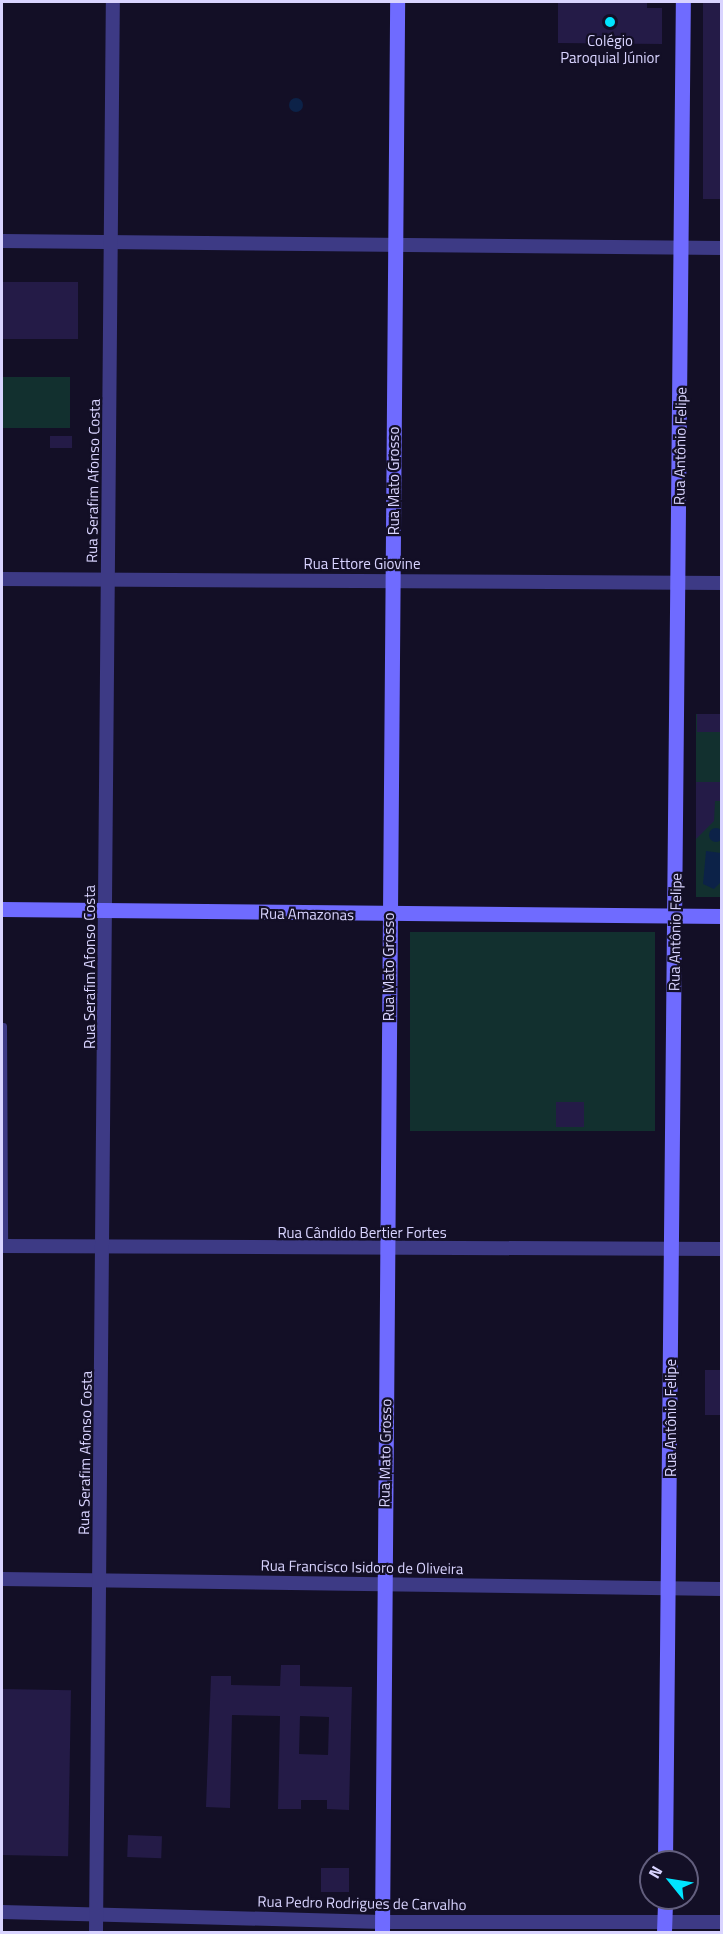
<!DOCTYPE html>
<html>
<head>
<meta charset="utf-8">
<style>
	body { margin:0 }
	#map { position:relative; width:723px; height:1934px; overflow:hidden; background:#130f26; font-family:"Titillium Web",sans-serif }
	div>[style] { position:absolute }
	.green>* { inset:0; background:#12302f; transform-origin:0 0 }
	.water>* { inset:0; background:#0c2248 }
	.round { border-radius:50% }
	.building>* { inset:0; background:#241b47; transform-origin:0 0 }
	.lane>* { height:7px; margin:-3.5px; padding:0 3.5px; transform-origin:3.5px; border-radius:3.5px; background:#3d3a85 }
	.street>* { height:14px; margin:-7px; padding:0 7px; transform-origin:7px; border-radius:7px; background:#3d3a85 }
	.secondary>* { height:15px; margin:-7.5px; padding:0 7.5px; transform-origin:7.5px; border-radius:7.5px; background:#6f6bff }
	.dots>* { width:16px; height:16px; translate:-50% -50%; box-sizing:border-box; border:3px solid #130f26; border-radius:50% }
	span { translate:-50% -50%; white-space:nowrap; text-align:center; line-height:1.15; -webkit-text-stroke:4.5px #130f26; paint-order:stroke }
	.poi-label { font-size:15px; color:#d9d4ff }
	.street-label { font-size:15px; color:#d9d4ff }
	.frame { position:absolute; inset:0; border:3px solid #d9d4ff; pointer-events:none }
	.north { position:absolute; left:639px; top:1850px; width:60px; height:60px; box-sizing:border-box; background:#130f26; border:2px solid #625e7d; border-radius:50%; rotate:300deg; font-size:16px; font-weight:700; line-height:24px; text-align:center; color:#d9d4ff }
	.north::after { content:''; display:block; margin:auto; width:21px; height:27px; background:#00e5ff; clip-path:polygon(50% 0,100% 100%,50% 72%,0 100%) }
</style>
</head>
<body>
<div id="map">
	<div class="green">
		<div style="left:2px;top:377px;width:68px;height:51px"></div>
		<div style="left:696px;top:714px;width:25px;height:183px"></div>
		<div style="left:410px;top:932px;width:245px;height:199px"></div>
	</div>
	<div class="water">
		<div class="round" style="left:289px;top:98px;width:14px;height:14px"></div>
		<div class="round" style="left:709px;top:828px;width:14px;height:14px"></div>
		<div style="clip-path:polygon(706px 851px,721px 853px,721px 882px,714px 889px,703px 884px)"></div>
	</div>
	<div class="building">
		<div style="clip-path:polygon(558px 2px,647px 2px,647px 8px,662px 8px,662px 44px,558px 43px)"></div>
		<div style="left:703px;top:2px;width:19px;height:197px"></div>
		<div style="left:2px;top:282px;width:76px;height:57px"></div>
		<div style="left:50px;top:436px;width:22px;height:12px"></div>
		<div style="left:697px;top:714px;width:25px;height:18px"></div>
		<div style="clip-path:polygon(696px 782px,722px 782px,722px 801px,715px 801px,714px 821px,696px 839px)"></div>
		<div style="left:556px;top:1102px;width:28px;height:25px"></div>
		<div style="left:722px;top:1370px;width:45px;height:17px;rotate:90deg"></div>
		<div style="clip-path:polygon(evenodd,281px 1665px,300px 1665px,300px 1686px,352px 1687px,349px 1810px,327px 1809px,327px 1800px,301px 1800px,301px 1809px,278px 1809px,280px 1716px,232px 1715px,230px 1808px,206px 1807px,211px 1676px,231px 1676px,231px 1685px,280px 1686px,281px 1665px,300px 1716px,329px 1717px,328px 1755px,299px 1754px,300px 1716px)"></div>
		<div style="left:2px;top:1689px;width:69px;height:166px;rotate:1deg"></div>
		<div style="left:128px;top:1835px;width:34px;height:22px;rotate:2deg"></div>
		<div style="left:321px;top:1868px;width:28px;height:24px"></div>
	</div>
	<div class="lane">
		<div style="left:3px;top:1026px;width:220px;rotate:89.7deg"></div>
	</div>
	<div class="street">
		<div style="left:2px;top:241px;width:720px;rotate:0.56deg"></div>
		<div style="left:2px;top:579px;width:720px;rotate:0.32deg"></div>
		<div style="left:2px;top:1246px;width:720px;rotate:0.24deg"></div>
		<div style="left:2px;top:1579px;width:720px;rotate:0.8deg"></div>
		<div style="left:2px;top:1912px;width:380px;rotate:1.5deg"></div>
		<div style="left:382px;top:1922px;width:340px"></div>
		<div style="left:96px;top:1932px;width:1930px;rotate:-89.5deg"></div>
	</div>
	<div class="secondary">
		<div style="left:2px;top:909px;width:720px;rotate:0.56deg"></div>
		<div style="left:665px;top:1862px;width:1860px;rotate:-89.45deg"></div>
		<div style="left:382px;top:1932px;width:1930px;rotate:-89.55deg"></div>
		<div style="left:664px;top:1932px;width:34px;rotate:-88deg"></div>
	</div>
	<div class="dots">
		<div style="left:610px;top:22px;background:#00e5ff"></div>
	</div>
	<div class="poi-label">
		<span style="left:610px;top:49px">Colégio<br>Paroquial Júnior</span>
	</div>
	<div class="street-label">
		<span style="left:680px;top:446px;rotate:-89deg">Rua Antônio Felipe</span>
		<span style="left:93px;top:481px;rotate:-89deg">Rua Serafim Afonso Costa</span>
		<span style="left:394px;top:481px;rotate:-90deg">Rua Mato Grosso</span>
		<span style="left:362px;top:564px">Rua Ettore Giovine</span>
		<span style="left:307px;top:914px;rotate:1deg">Rua Amazonas</span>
		<span style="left:675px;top:932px;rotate:-89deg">Rua Antônio Felipe</span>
		<span style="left:90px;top:967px;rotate:-90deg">Rua Serafim Afonso Costa</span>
		<span style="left:389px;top:967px;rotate:-90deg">Rua Mato Grosso</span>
		<span style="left:362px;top:1233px">Rua Cândido Bertier Fortes</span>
		<span style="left:671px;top:1418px;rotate:-90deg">Rua Antônio Felipe</span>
		<span style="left:85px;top:1453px;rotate:-89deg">Rua Serafim Afonso Costa</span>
		<span style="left:385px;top:1453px;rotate:-89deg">Rua Mato Grosso</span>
		<span style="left:362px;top:1567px;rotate:1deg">Rua Francisco Isidoro de Oliveira</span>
		<span style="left:362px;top:1903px;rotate:1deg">Rua Pedro Rodrigues de Carvalho</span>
	</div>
	<div class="frame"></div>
	<div class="north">N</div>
</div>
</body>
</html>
